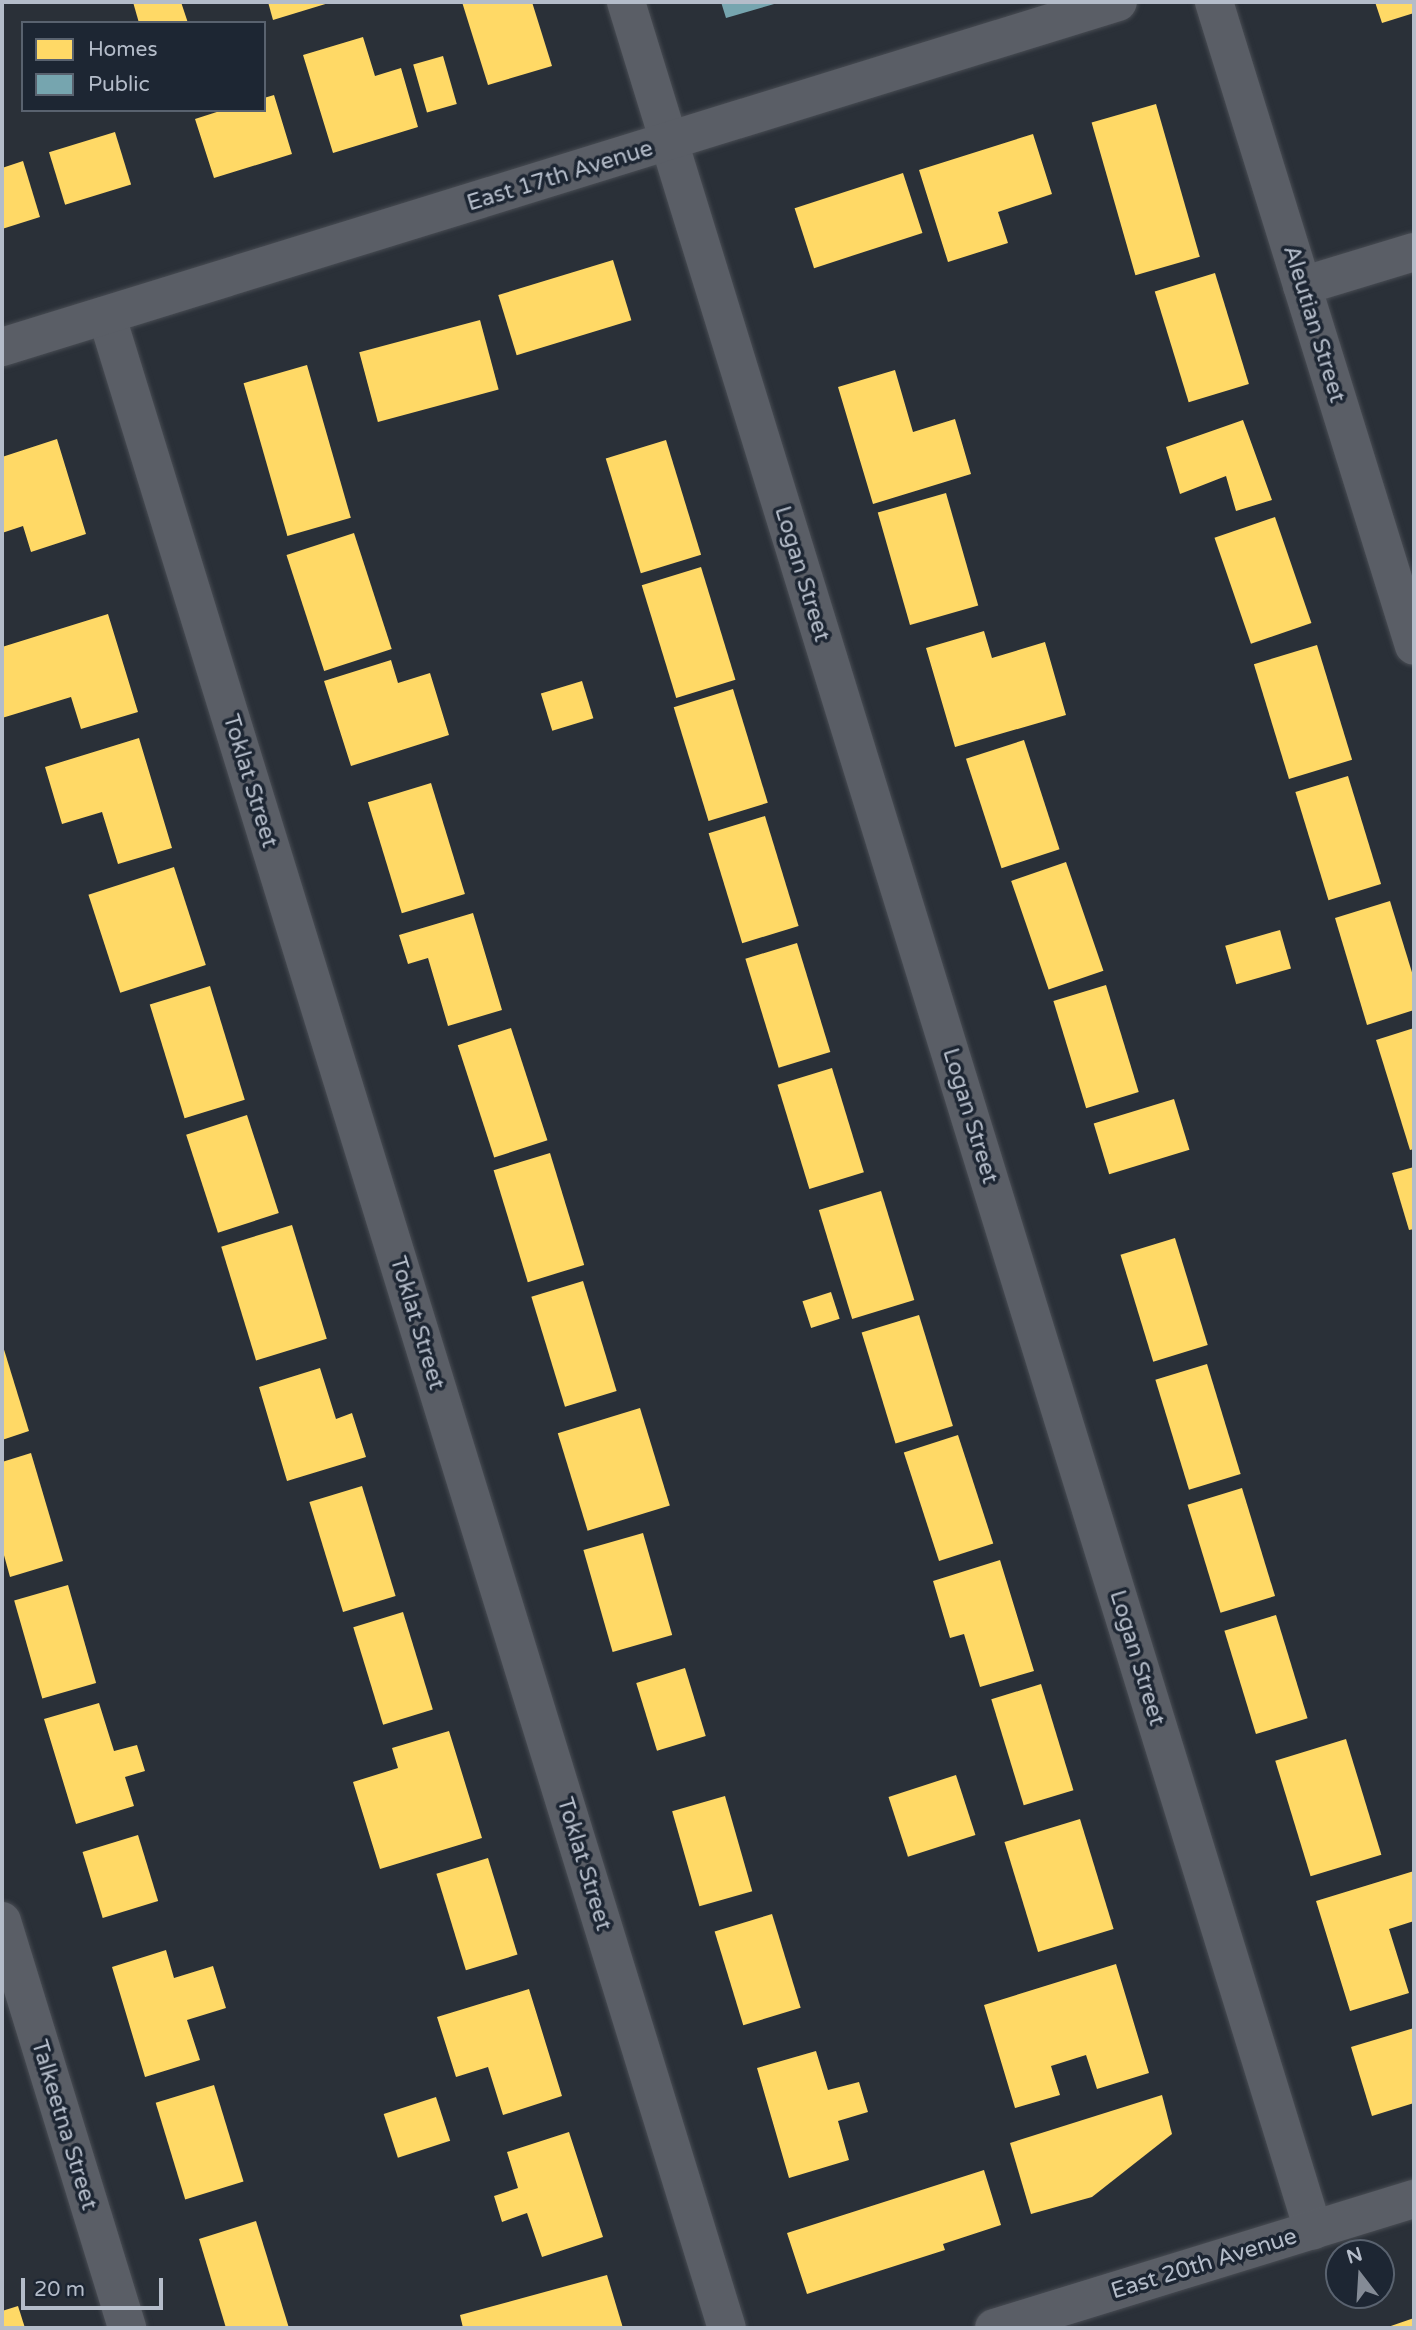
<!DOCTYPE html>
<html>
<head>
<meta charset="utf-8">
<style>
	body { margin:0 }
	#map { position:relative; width:1416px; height:2330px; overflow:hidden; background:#2a3038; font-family:"Varela Round",sans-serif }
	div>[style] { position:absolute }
	.homes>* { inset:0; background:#ffd966; transform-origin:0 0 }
	.public>* { inset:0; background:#76a5af }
	.roads { filter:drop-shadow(0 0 2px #484c53) drop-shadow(0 0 2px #484c53) }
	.minor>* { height:38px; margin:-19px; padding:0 19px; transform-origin:19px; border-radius:19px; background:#5a5e66 }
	span { translate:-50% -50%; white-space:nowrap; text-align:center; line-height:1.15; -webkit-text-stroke:7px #1d2633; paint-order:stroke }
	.street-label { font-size:23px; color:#b4bcc9 }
	.frame { position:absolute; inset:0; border:4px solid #b4bcc9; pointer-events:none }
	.legend { position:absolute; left:21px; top:21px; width:245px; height:91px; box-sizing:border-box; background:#1d2633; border:2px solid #59626f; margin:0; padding:9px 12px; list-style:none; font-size:21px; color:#b4bcc9 }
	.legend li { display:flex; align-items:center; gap:14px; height:35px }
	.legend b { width:35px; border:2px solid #59626f }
	.north { position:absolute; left:1325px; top:2239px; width:70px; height:70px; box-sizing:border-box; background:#1d2633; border:2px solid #59626f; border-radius:50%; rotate:343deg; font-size:19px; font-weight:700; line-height:28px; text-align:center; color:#b4bcc9 }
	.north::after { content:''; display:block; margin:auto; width:24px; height:32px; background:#848b96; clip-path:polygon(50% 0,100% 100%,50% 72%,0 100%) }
	.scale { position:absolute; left:21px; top:2278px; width:142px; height:32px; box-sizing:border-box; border:4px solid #b4bcc9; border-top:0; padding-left:9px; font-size:21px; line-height:24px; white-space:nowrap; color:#b4bcc9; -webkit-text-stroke:5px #1d2633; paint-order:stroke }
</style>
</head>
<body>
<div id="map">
	<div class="homes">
		<div style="clip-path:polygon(133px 2px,181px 2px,188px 23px,139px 23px)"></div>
		<div style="clip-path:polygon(268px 2px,332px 2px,273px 20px)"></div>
		<div style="clip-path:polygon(462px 2px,532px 2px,552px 66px,488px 85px)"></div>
		<div style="clip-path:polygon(1375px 2px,1414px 2px,1414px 13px,1382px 23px)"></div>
		<div style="clip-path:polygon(363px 37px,375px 76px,401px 68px,418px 127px,333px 153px,303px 55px)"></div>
		<div style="left:443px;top:56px;width:50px;height:31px;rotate:74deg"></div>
		<div style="clip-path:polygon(274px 95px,292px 154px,214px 178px,195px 119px,223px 110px,264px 110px,264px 98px)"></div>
		<div style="left:1156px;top:104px;width:159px;height:67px;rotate:74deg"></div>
		<div style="left:115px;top:132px;width:55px;height:69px;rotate:73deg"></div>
		<div style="clip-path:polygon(1033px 134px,1052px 194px,998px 212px,1008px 243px,948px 262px,919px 170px)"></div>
		<div style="clip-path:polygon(23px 161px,40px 217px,2px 229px,2px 168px)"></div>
		<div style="left:903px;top:173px;width:63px;height:114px;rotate:72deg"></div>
		<div style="left:613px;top:260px;width:63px;height:120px;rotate:73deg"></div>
		<div style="left:1215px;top:273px;width:116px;height:63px;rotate:73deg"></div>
		<div style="left:480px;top:320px;width:72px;height:125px;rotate:75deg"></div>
		<div style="left:307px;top:365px;width:159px;height:66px;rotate:74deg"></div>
		<div style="clip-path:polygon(895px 370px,913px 432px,955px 419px,971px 474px,873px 504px,838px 387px)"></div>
		<div style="clip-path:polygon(1243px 420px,1272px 500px,1236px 511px,1226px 476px,1180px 494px,1166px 447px)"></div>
		<div style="clip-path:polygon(57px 439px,86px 534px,31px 552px,23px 526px,2px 533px,2px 457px)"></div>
		<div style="left:666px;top:440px;width:120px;height:63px;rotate:73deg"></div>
		<div style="left:946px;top:493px;width:117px;height:71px;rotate:74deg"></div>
		<div style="left:1275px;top:517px;width:112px;height:64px;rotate:71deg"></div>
		<div style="left:354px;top:533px;width:122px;height:71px;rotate:72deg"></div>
		<div style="left:701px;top:567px;width:118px;height:62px;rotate:73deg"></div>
		<div style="clip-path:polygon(108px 614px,138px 712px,81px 729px,71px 697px,2px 718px,2px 647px)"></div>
		<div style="clip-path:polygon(984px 631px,992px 658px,1045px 642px,1066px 715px,955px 747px,926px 648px)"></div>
		<div style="left:1317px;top:645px;width:120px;height:66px;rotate:73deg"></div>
		<div style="clip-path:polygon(391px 660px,398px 683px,430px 673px,449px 735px,351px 766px,324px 681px)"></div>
		<div style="left:582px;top:681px;width:39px;height:43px;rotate:73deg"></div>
		<div style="left:733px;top:689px;width:119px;height:62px;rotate:73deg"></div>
		<div style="clip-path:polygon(139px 738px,172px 848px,118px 864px,102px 812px,62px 824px,45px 767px)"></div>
		<div style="left:1024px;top:740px;width:115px;height:61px;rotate:72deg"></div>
		<div style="left:1348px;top:776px;width:113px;height:55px;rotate:73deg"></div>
		<div style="left:431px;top:783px;width:116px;height:66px;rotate:73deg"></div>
		<div style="left:765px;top:816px;width:115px;height:59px;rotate:73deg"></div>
		<div style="left:1066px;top:862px;width:115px;height:58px;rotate:71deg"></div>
		<div style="left:174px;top:867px;width:103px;height:90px;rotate:72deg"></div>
		<div style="clip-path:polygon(1390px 901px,1414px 979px,1414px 1010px,1367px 1025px,1335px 918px)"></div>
		<div style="clip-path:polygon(473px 913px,502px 1010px,448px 1026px,428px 958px,408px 964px,399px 935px)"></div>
		<div style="left:1280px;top:930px;width:40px;height:57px;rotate:74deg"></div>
		<div style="left:797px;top:943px;width:114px;height:54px;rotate:73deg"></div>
		<div style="left:1106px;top:985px;width:112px;height:55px;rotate:73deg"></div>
		<div style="left:210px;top:986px;width:119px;height:63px;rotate:73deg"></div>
		<div style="left:511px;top:1028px;width:118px;height:56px;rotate:72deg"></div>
		<div style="clip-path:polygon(1414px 1028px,1414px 1149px,1410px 1150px,1376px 1040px)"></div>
		<div style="left:832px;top:1068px;width:109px;height:57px;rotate:73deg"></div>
		<div style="left:1174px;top:1099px;width:53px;height:84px;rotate:73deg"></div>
		<div style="left:247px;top:1115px;width:103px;height:64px;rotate:72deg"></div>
		<div style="left:550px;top:1153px;width:117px;height:59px;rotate:73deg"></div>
		<div style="clip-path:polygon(1414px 1167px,1414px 1229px,1409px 1230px,1392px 1173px)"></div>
		<div style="left:881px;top:1191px;width:114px;height:65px;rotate:73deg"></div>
		<div style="left:292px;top:1225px;width:119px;height:74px;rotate:73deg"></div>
		<div style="left:1175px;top:1238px;width:112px;height:57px;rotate:73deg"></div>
		<div style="left:583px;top:1281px;width:115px;height:54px;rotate:73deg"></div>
		<div style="left:831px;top:1292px;width:28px;height:30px;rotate:72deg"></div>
		<div style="left:919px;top:1315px;width:116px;height:60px;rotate:73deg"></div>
		<div style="clip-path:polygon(2px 1343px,29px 1431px,2px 1440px)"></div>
		<div style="left:1207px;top:1364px;width:115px;height:54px;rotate:73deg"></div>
		<div style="clip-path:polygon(320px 1368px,336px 1419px,352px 1413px,366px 1457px,287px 1481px,259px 1387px)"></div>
		<div style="left:640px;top:1408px;width:102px;height:86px;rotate:73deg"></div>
		<div style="left:958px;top:1435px;width:114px;height:57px;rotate:72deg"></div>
		<div style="clip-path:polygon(31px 1453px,63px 1561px,10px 1577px,2px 1548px,2px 1462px)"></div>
		<div style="left:362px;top:1486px;width:115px;height:55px;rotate:73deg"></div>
		<div style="left:1242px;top:1488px;width:113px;height:57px;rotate:73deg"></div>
		<div style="left:643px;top:1533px;width:106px;height:62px;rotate:74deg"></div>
		<div style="clip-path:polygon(1000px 1560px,1034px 1671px,980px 1687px,964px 1634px,950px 1638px,933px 1581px)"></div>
		<div style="left:68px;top:1585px;width:102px;height:56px;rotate:74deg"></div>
		<div style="left:403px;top:1612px;width:102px;height:52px;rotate:73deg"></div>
		<div style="left:1276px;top:1615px;width:108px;height:54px;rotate:73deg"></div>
		<div style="left:685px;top:1668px;width:71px;height:51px;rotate:73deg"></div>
		<div style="left:1041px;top:1684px;width:111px;height:52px;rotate:73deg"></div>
		<div style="clip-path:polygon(99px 1703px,114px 1751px,137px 1745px,145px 1771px,125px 1777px,134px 1806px,76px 1824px,44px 1719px)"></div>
		<div style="clip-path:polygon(449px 1731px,482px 1838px,380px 1869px,353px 1782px,398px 1768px,392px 1748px)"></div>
		<div style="left:1346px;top:1739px;width:121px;height:74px;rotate:73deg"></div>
		<div style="left:956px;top:1775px;width:63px;height:71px;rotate:72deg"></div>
		<div style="left:725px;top:1796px;width:99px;height:55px;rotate:74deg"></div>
		<div style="left:1080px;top:1819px;width:115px;height:79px;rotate:73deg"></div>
		<div style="left:138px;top:1835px;width:69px;height:58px;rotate:73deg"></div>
		<div style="left:488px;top:1858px;width:101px;height:54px;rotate:73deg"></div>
		<div style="clip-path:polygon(1414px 1871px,1414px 1921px,1389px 1929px,1409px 1993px,1350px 2011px,1316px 1901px)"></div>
		<div style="left:772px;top:1914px;width:98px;height:60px;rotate:73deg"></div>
		<div style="clip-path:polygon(166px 1950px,174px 1978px,213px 1966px,226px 2008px,187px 2020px,200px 2060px,145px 2077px,112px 1967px)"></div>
		<div style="clip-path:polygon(1116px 1964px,1149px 2073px,1097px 2089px,1086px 2055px,1051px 2066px,1060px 2095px,1015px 2108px,984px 2005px)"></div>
		<div style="clip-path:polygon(529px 1989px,562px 2096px,503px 2115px,488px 2067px,456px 2077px,437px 2017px)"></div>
		<div style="clip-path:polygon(1414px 2028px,1414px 2103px,1372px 2116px,1351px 2047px)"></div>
		<div style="clip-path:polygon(816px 2051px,828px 2090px,859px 2082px,868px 2112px,838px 2121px,849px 2160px,789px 2178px,757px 2068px)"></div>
		<div style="left:214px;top:2085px;width:101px;height:61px;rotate:73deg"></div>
		<div style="clip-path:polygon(1162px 2095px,1172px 2134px,1092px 2197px,1031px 2214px,1010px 2143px)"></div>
		<div style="left:436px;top:2097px;width:46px;height:55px;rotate:72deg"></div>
		<div style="clip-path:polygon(569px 2132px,603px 2237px,542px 2257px,527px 2213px,502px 2222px,494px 2196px,518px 2188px,507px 2152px)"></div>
		<div style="clip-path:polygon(984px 2170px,1001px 2225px,943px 2244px,945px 2250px,807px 2294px,787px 2233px)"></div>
		<div style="clip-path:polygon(256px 2221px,289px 2328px,226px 2328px,199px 2239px)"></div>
		<div style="clip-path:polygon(607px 2275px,623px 2328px,463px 2328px,460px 2315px)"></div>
		<div style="clip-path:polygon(18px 2306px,25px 2328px,2px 2328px,2px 2311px)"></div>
		<div style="clip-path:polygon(1414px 2318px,1414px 2328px,1385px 2328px)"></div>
	</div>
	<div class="public">
		<div style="clip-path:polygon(721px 2px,781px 2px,726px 18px)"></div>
	</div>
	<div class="roads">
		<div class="minor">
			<div style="left:626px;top:2px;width:2332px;rotate:72.86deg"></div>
			<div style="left:1214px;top:2px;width:674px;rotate:72.75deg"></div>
			<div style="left:1302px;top:286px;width:117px;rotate:-16.9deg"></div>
			<div style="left:107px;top:317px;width:2104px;rotate:72.87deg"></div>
			<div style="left:2px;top:347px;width:1168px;rotate:-17.18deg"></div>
			<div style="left:2px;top:1921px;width:426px;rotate:72.9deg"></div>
			<div style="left:994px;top:2328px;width:439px;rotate:-17.1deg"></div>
		</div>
	</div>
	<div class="street-label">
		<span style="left:560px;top:176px;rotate:-17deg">East 17th Avenue</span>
		<span style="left:1314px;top:324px;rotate:73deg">Aleutian Street</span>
		<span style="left:802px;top:574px;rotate:73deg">Logan Street</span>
		<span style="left:250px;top:781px;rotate:73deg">Toklat Street</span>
		<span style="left:970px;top:1116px;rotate:73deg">Logan Street</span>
		<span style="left:417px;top:1323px;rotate:73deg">Toklat Street</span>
		<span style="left:1137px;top:1658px;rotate:73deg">Logan Street</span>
		<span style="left:584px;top:1864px;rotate:73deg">Toklat Street</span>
		<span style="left:64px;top:2125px;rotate:73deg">Talkeetna Street</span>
		<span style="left:1204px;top:2264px;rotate:-17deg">East 20th Avenue</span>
	</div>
	<div class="frame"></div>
	<ul class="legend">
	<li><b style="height:19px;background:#ffd966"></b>Homes</li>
	<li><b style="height:19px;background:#76a5af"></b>Public</li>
	</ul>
	<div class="north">N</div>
	<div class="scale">20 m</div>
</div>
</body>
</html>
